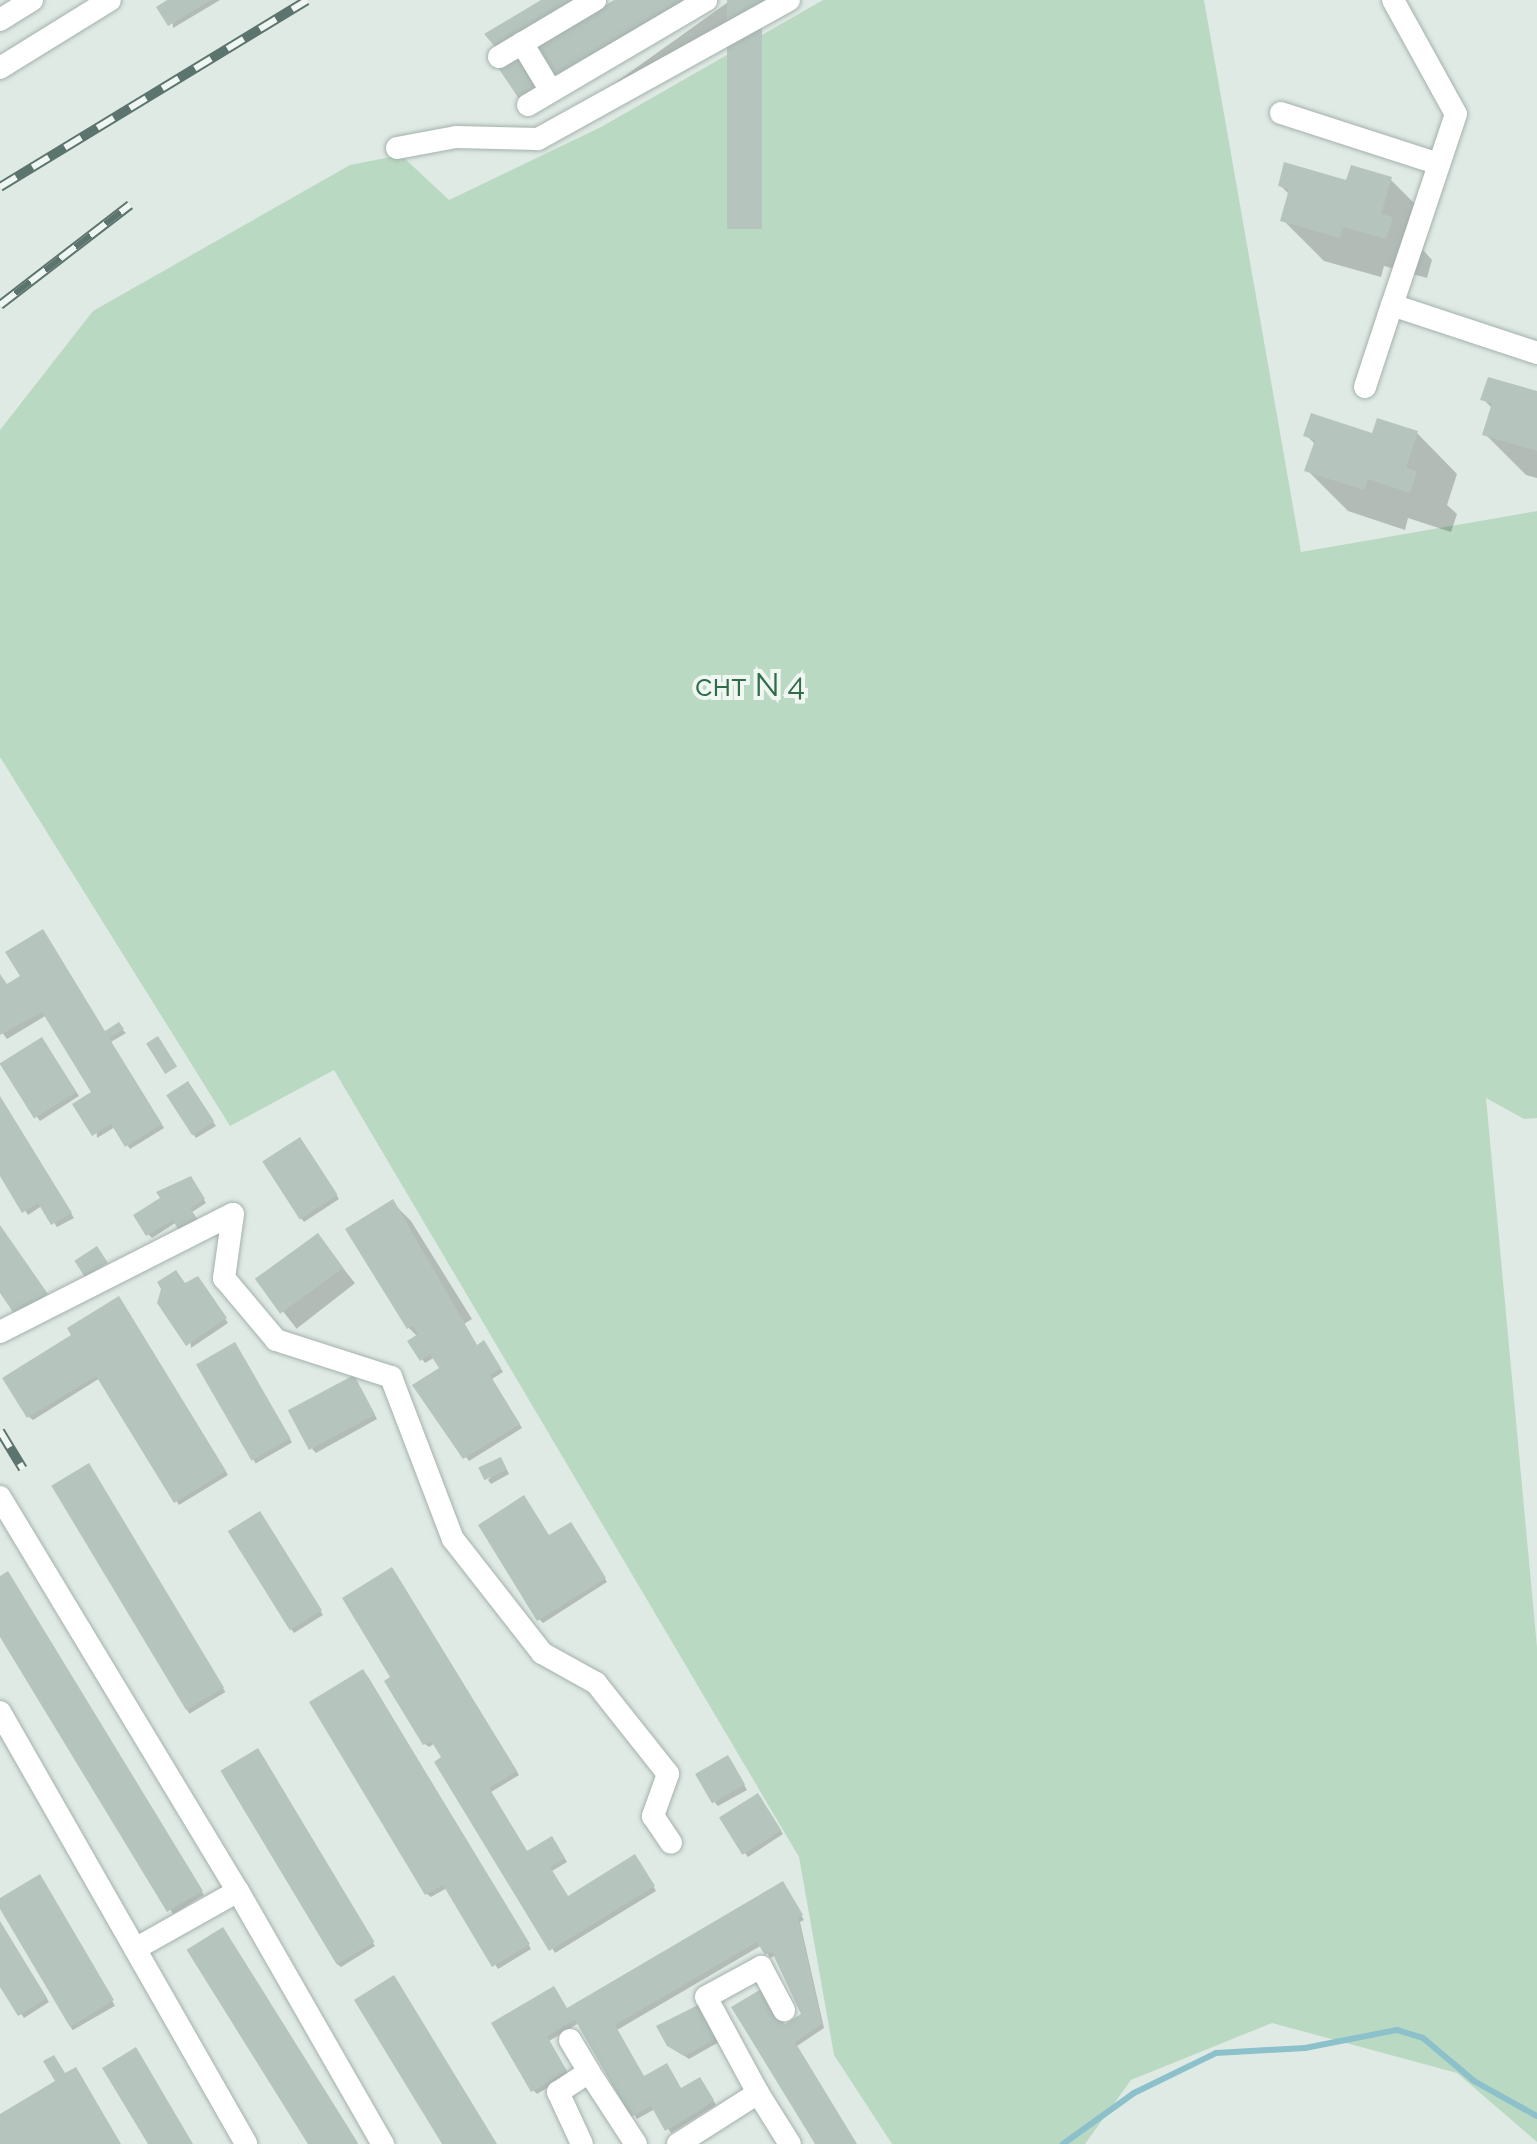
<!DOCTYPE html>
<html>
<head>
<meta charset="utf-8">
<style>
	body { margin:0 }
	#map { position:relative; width:1537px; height:2144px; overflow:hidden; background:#e0eae5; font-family:Raleway,sans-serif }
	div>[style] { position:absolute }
	.green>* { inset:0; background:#bad9c3 }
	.shadow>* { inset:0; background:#0003; transform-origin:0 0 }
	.stream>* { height:6px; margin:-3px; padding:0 3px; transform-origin:3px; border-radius:3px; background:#8cc0cb }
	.building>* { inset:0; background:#b6c4be; transform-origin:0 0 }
	.roads { filter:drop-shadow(0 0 2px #a3b1ac) drop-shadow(0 0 2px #a3b1ac) }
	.minor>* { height:22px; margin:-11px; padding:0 11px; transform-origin:11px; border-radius:11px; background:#fff }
	.rail>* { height:10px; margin-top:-5px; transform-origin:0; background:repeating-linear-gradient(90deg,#f0f7f3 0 19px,#5c746e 0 38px); box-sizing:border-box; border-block:2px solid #5c746e }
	span { translate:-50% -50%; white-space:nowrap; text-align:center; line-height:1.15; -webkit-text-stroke:8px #f0f7f3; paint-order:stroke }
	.park-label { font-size:32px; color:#306c48 }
</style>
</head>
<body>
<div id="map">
	<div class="green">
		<div style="clip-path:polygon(823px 0,1204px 0,1301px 552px,1537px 511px,1537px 1118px,1524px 1119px,1486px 1098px,1537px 1647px,1537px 2142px,1457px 2073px,1272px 2023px,1131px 2080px,1085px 2144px,892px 2144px,834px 2055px,799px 1857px,334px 1070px,230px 1126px,0 757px,0 430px,93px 311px,350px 165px,401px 155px,449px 200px,601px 127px)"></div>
	</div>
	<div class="shadow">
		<div style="clip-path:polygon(171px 0,220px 0,173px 28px)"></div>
		<div style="clip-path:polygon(731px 0,771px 0,545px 133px)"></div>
		<div style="clip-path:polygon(1390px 179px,1431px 220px,1423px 250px,1432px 260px,1427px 278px,1384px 266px,1381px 277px,1324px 261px,1283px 220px,1290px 195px,1280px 185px)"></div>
		<div style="clip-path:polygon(1537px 394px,1537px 478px,1526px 475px,1485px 434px,1493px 409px,1483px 399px)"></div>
		<div style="clip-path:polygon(1417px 433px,1457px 474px,1447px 505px,1457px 514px,1451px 532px,1408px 518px,1405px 530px,1348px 511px,1307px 470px,1316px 445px,1306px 435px)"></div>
		<div style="clip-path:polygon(0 975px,7px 987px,105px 1033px,122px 1029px,126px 1033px,111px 1042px,164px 1128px,130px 1149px,115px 1127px,97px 1138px,94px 1093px,47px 1015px,7px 1039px,0 1030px)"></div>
		<div style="clip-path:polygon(45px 1044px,79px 1096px,40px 1121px,37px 1117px)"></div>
		<div style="clip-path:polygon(191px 1088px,216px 1126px,196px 1138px,193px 1134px)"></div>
		<div style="clip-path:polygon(0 1097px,74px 1218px,57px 1227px,43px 1205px,28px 1215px,0 1172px)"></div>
		<div style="clip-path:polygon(303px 1144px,339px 1199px,304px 1222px,301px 1218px)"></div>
		<div style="clip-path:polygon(194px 1183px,206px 1203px,152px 1238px,148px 1234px)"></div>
		<div style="clip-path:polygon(392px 1202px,411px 1221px,472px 1319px,464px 1324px,478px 1347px,487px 1347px,503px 1372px,492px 1379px,522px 1428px,469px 1461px,416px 1386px,443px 1369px,435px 1357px,425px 1363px,422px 1359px,418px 1337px,409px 1328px)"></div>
		<div style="left:318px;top:1236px;width:60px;height:74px;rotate:52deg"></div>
		<div style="clip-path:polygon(201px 1283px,228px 1323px,191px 1348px,186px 1286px)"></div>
		<div style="clip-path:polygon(122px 1303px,228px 1475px,179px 1505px,100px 1378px,33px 1420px,29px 1417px)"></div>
		<div style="left:238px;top:1349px;width:108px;height:42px;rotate:60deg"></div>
		<div style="clip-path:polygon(357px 1382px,377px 1419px,316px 1453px,312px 1449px)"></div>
		<div style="clip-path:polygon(504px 1464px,509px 1474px,491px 1484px,488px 1480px)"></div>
		<div style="left:92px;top:1470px;width:259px;height:42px;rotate:59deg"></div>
		<div style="clip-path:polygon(263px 1518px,323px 1615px,294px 1633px,291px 1629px)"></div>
		<div style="clip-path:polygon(574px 1529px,607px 1582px,543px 1623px,539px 1619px,550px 1538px)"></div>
		<div style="clip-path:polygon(396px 1574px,519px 1775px,491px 1792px,528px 1853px,555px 1843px,567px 1862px,552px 1871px,569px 1898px,639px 1861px,656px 1891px,555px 1953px,445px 1758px,435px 1743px,429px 1747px,425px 1744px,394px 1678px)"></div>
		<div style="clip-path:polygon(11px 1577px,204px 1895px,173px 1914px,0 1632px,0 1579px)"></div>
		<div style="clip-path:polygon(367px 1675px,531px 1949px,498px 1969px,447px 1888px,431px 1897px,427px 1894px)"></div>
		<div style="clip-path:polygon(262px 1755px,375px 1946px,341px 1967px,337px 1964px)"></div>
		<div style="clip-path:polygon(731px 1761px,747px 1790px,718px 1806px,715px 1803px)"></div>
		<div style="clip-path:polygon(761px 1800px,783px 1834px,748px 1857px,745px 1853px)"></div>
		<div style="left:43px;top:1881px;width:144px;height:49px;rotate:60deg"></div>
		<div style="clip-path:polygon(786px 1888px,804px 1920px,800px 1922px,824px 2028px,797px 2046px,856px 2144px,818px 2144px,786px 2027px,804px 2015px,776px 1955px,770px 1958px,762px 1945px,617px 2030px,645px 2079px,682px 2091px,704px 2084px,716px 2105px,671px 2133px,655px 2109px,637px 2119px,579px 2023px,549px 2041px,569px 2075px,537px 2094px,533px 2090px,494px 2024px,568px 2010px)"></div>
		<div style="clip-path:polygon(0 1922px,49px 2002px,24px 2018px,0 1982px)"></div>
		<div style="clip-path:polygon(703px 2010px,719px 2042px,689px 2059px,674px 2049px)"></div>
	</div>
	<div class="stream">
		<div style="left:1063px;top:2144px;width:87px;rotate:-35.7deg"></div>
		<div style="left:1134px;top:2093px;width:91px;rotate:-26deg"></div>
		<div style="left:1216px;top:2053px;width:89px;rotate:-3.2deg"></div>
		<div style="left:1305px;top:2048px;width:94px;rotate:-11.1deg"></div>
		<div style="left:1397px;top:2030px;width:27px;rotate:17deg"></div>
		<div style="left:1423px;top:2038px;width:67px;rotate:40.1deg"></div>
		<div style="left:1474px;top:2081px;width:72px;rotate:29.1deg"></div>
	</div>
	<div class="building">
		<div style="clip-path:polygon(167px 0,211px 0,168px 26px,156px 7px)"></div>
		<div style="clip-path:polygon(541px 0,580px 0,497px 49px,484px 34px)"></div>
		<div style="clip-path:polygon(614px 0,687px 0,556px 78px,538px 47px)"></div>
		<div style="left:727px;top:0;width:35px;height:229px"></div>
		<div style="left:516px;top:55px;width:40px;height:22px;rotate:56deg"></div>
		<div style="clip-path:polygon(1284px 162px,1346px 180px,1351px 165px,1392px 177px,1381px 214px,1393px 217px,1386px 239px,1343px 227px,1340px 238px,1280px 221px,1289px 189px,1278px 186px)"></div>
		<div style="clip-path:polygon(1488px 377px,1537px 391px,1537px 451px,1482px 435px,1492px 403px,1480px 400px)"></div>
		<div style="clip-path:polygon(1311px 413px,1372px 433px,1377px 418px,1418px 431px,1406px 468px,1417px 471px,1410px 493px,1368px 479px,1364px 490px,1304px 471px,1315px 440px,1303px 436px)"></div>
		<div style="clip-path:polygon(43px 929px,105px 1031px,119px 1022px,124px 1029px,109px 1038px,162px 1124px,125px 1147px,111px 1124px,92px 1136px,72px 1104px,91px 1092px,42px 1012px,0 1035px,0 974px,7px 984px,20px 976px,5px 952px)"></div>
		<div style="left:158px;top:1036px;width:36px;height:14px;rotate:58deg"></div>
		<div style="left:42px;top:1037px;width:65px;height:50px;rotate:58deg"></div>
		<div style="left:188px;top:1081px;width:48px;height:26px;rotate:57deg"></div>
		<div style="clip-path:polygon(0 1096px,72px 1213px,51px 1225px,38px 1203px,22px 1213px,0 1176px)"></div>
		<div style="left:300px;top:1137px;width:69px;height:45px;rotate:57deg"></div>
		<div style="clip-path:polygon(191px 1176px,205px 1199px,190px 1208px,198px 1220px,179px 1231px,173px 1220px,146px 1236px,133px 1215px,160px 1198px,156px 1192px)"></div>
		<div style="clip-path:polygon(393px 1199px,477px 1345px,484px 1340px,501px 1368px,490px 1375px,520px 1424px,463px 1459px,412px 1385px,439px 1368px,430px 1354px,420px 1361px,407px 1341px,418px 1334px,413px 1326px,407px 1329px,345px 1229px)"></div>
		<div style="clip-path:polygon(0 1225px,48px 1294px,15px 1315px,0 1293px)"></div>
		<div style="left:318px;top:1233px;width:43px;height:78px;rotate:54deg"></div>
		<div style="left:97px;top:1246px;width:20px;height:27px;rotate:57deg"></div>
		<div style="clip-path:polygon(176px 1270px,185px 1283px,198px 1276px,227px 1318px,186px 1346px,157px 1303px,161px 1289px,157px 1282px)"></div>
		<div style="clip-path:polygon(119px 1296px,226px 1471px,174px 1503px,96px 1376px,27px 1418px,2px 1378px,71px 1335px,67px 1328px)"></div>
		<div style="left:235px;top:1342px;width:111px;height:45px;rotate:60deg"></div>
		<div style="left:354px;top:1375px;width:45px;height:75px;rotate:62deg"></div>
		<div style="left:501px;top:1457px;width:14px;height:25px;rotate:65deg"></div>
		<div style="left:89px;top:1463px;width:262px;height:44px;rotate:59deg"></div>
		<div style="clip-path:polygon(524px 1495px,549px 1535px,571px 1522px,606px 1578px,537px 1621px,478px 1525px)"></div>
		<div style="left:260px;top:1511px;width:117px;height:38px;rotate:58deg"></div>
		<div style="clip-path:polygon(392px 1567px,517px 1771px,489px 1788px,527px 1851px,552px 1836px,565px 1858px,550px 1867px,568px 1896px,635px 1854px,655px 1886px,549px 1951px,434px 1762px,441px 1757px,431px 1741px,423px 1745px,384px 1681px,390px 1677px,342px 1598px)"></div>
		<div style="clip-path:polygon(8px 1571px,203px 1891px,167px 1912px,0 1637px,0 1576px)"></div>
		<div style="clip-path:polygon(363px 1669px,530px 1944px,492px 1967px,443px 1885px,425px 1895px,309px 1702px)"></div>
		<div style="left:258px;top:1748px;width:226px;height:44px;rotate:59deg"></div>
		<div style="left:728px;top:1755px;width:34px;height:38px;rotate:60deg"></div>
		<div style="left:758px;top:1793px;width:44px;height:46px;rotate:58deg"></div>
		<div style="clip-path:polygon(40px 1874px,114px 2000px,70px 2027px,0 1909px,0 1898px)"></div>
		<div style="clip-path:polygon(783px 1881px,803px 1915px,798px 1918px,822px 2024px,795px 2042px,857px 2144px,815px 2144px,731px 2007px,763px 1988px,785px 2024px,801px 2014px,772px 1952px,765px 1955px,757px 1942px,615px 2025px,644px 2076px,667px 2063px,681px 2088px,700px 2077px,714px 2100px,696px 2113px,665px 2131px,651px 2106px,631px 2117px,575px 2020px,547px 2036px,567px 2071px,531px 2092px,491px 2023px,554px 1986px,567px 2008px)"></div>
		<div style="clip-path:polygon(0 1921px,47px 1998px,18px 2016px,0 1987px)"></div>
		<div style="left:223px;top:1927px;width:255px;height:43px;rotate:58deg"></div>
		<div style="clip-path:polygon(394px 1975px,497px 2144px,442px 2144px,354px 2000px)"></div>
		<div style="clip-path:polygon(700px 2004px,717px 2038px,684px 2056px,667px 2046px,656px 2026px)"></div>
		<div style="clip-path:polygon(136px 2047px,193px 2144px,148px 2144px,102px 2068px)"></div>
		<div style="clip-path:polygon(54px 2055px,65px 2073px,76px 2067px,121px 2144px,0 2144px,0 2114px,55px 2081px,43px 2061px)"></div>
	</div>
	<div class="roads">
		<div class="minor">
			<div style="left:1393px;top:0;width:130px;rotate:61.1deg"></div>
			<div style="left:1456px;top:114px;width:201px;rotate:108.5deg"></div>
			<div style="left:1392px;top:305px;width:153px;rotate:18.3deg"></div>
			<div style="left:0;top:20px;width:38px;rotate:-32deg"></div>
			<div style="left:522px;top:43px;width:56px;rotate:58.9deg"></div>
			<div style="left:499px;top:57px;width:112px;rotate:-30.7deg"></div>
			<div style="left:0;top:68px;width:129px;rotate:-31.7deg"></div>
			<div style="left:528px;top:105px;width:207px;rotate:-30.5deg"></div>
			<div style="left:1281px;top:113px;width:166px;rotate:17.9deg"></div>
			<div style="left:397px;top:148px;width:60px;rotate:-10.6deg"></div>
			<div style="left:456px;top:137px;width:82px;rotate:1.4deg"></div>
			<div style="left:538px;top:139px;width:287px;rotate:-29deg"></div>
			<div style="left:1365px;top:387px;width:86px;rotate:-71.8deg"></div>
			<div style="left:233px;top:1214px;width:65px;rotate:98deg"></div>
			<div style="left:224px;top:1278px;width:81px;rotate:50deg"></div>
			<div style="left:276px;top:1340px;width:121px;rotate:17.8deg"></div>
			<div style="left:391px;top:1377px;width:173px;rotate:69.1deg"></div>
			<div style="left:453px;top:1539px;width:145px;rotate:52deg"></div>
			<div style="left:542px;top:1653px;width:62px;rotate:29.1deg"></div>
			<div style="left:596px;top:1683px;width:116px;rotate:51.6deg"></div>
			<div style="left:668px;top:1774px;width:45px;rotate:109.7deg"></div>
			<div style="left:653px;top:1816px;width:32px;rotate:56deg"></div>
			<div style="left:0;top:1332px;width:261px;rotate:-26.9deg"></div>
			<div style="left:0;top:1497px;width:460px;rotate:58.9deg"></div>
			<div style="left:238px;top:1891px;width:292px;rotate:60.2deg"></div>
			<div style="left:0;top:1712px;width:497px;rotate:60.3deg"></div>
			<div style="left:135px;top:1949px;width:118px;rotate:-29.4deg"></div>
			<div style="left:570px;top:2040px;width:37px;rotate:59deg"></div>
			<div style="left:589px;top:2072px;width:37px;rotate:147deg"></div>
			<div style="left:558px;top:2092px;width:57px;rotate:65.2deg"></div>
			<div style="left:589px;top:2072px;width:86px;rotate:56.9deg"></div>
			<div style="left:758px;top:2093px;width:109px;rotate:-118.4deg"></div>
			<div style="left:706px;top:1997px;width:63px;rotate:-28.6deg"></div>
			<div style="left:761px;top:1967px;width:49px;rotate:61.9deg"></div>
			<div style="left:678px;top:2144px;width:95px;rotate:-32.5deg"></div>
			<div style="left:758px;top:2093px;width:60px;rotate:57.9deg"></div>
		</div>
	</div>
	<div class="rail">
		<div style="left:0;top:187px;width:359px;rotate:-31.3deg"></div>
		<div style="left:0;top:305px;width:164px;rotate:-37.6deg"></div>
		<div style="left:0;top:1431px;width:44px;rotate:58.8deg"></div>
	</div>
	<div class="park-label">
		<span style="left:750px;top:685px">снт N 4</span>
	</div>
</div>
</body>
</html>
